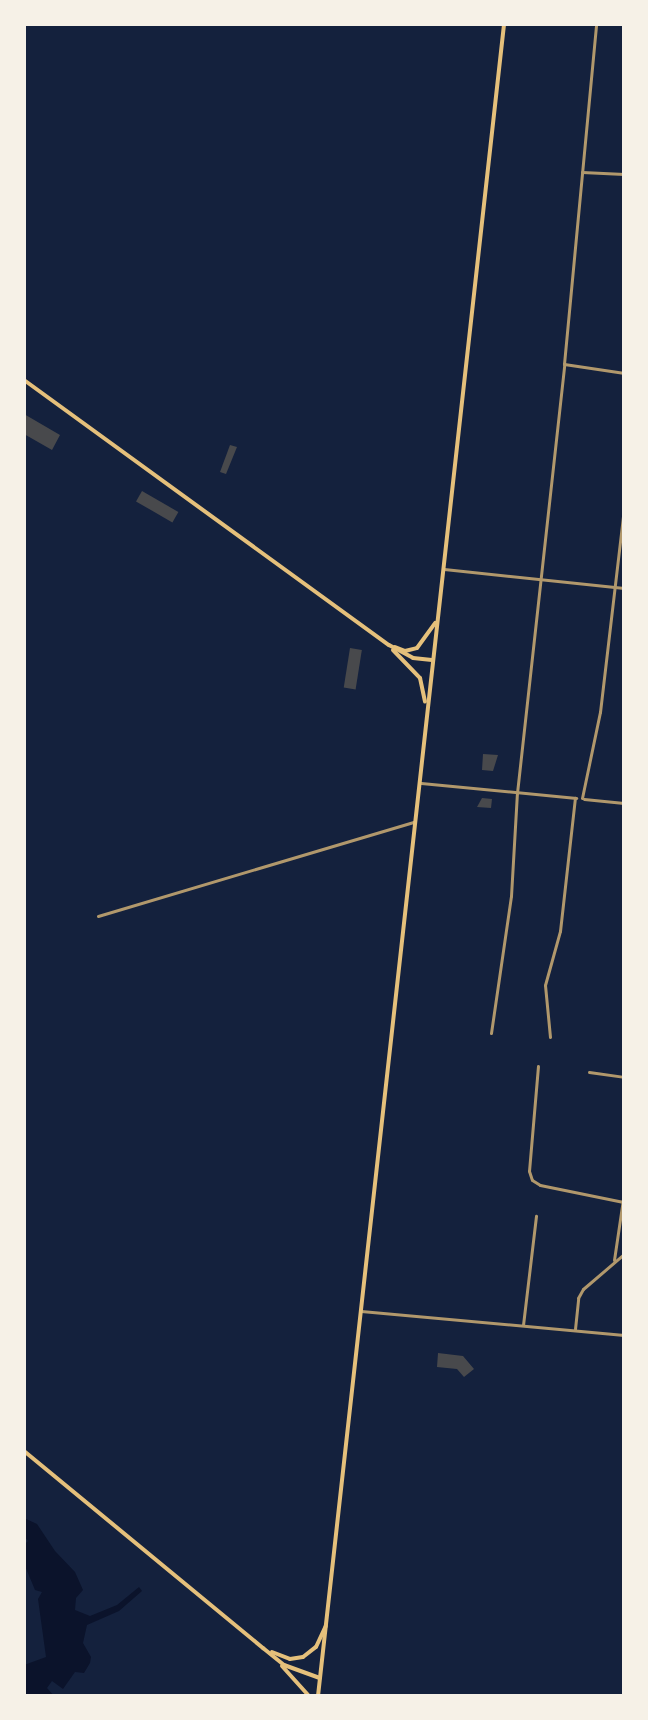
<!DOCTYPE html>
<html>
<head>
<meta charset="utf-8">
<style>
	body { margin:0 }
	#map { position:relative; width:648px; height:1720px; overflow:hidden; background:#14213d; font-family:"Sofia Sans Condensed",sans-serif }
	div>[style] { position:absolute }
	.water>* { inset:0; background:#0b132b }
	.building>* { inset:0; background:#48494c; transform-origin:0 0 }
	.minor>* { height:3px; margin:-1.5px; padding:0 1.5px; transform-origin:1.5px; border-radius:1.5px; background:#b1986c }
	.secondary>* { height:4px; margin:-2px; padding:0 2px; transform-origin:2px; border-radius:2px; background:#e5c07b }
	.primary>* { height:4px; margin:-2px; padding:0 2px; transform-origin:2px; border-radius:2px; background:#e5c07b }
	span { translate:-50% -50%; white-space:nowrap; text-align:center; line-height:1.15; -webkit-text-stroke:7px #f6f1e7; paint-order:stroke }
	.frame { position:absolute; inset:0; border:26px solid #f6f1e7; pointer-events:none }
</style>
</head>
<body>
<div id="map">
	<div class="water">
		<div style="clip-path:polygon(24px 1518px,37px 1524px,55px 1551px,75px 1572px,83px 1590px,76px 1598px,75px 1610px,90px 1616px,117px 1605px,139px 1587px,142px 1591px,119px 1611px,87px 1625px,83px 1643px,91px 1657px,90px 1663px,84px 1673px,75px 1672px,63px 1689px,52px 1681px,47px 1688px,54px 1696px,24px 1696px,24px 1665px,46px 1657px,38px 1599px,42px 1592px,35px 1590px,25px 1566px,24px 1545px,28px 1541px,24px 1536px)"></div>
	</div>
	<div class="building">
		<div style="clip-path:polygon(24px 414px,60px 435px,52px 450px,24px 434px)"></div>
		<div style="clip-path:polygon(230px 445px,237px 447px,226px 474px,220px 472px)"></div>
		<div style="left:142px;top:491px;width:42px;height:12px;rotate:30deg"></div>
		<div style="left:350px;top:648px;width:12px;height:40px;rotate:9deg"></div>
		<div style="clip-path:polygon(483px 754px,498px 755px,493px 771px,482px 770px)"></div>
		<div style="clip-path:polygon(482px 798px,492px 799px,491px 808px,477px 807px)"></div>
		<div style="clip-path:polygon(438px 1353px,463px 1356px,474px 1369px,464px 1377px,457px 1369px,437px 1367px)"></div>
	</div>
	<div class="minor">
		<div style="left:582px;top:172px;width:42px;rotate:2.7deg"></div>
		<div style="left:564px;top:364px;width:61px;rotate:8.5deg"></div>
		<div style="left:444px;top:569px;width:181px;rotate:6deg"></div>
		<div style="left:421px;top:783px;width:156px;rotate:5.5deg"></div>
		<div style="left:582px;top:798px;width:88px;rotate:-78.2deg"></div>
		<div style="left:600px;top:712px;width:205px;rotate:-83.3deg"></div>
		<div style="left:584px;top:799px;width:40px;rotate:5.7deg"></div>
		<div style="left:98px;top:916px;width:330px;rotate:-16.6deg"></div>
		<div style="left:491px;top:1033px;width:138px;rotate:-81.7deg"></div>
		<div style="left:511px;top:896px;width:103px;rotate:-86.7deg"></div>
		<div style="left:517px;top:793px;width:432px;rotate:-83.7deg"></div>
		<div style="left:564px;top:364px;width:342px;rotate:-84.6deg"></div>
		<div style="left:550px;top:1037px;width:52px;rotate:-95.5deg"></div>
		<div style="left:545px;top:985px;width:56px;rotate:-74.5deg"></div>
		<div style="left:560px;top:931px;width:134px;rotate:-83.6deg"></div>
		<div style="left:538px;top:1066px;width:105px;rotate:94.9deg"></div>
		<div style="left:529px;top:1171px;width:9px;rotate:72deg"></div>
		<div style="left:532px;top:1180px;width:9px;rotate:32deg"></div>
		<div style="left:540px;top:1185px;width:85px;rotate:11.6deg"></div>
		<div style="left:589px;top:1072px;width:35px;rotate:8deg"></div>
		<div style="left:614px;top:1260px;width:69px;rotate:-81.6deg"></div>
		<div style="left:361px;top:1311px;width:264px;rotate:5.2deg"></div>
		<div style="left:523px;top:1325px;width:110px;rotate:-83.2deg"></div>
		<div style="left:575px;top:1329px;width:31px;rotate:-84deg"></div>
		<div style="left:578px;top:1298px;width:10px;rotate:-61deg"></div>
		<div style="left:583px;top:1289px;width:54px;rotate:-40.5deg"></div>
	</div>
	<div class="secondary">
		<div style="left:24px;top:380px;width:451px;rotate:36deg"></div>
		<div style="left:389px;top:645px;width:27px;rotate:28deg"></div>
		<div style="left:413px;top:658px;width:19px;rotate:6deg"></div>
		<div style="left:395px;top:647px;width:11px;rotate:22deg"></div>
		<div style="left:405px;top:651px;width:12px;rotate:-14deg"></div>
		<div style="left:417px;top:648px;width:31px;rotate:-54deg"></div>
		<div style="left:393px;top:650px;width:39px;rotate:46deg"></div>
		<div style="left:420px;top:678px;width:24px;rotate:78deg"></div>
		<div style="left:318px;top:1696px;width:1682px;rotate:-83.65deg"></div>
	</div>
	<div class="primary">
		<div style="left:24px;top:1451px;width:310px;rotate:39.5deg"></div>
		<div style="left:263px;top:1648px;width:27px;rotate:39deg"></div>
		<div style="left:284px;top:1665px;width:38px;rotate:20deg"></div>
		<div style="left:272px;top:1652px;width:19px;rotate:21deg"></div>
		<div style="left:290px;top:1659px;width:13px;rotate:-9deg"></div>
		<div style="left:303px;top:1657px;width:16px;rotate:-38deg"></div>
		<div style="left:316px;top:1647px;width:23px;rotate:-65deg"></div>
		<div style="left:282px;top:1666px;width:40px;rotate:48deg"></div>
	</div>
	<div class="frame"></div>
</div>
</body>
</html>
